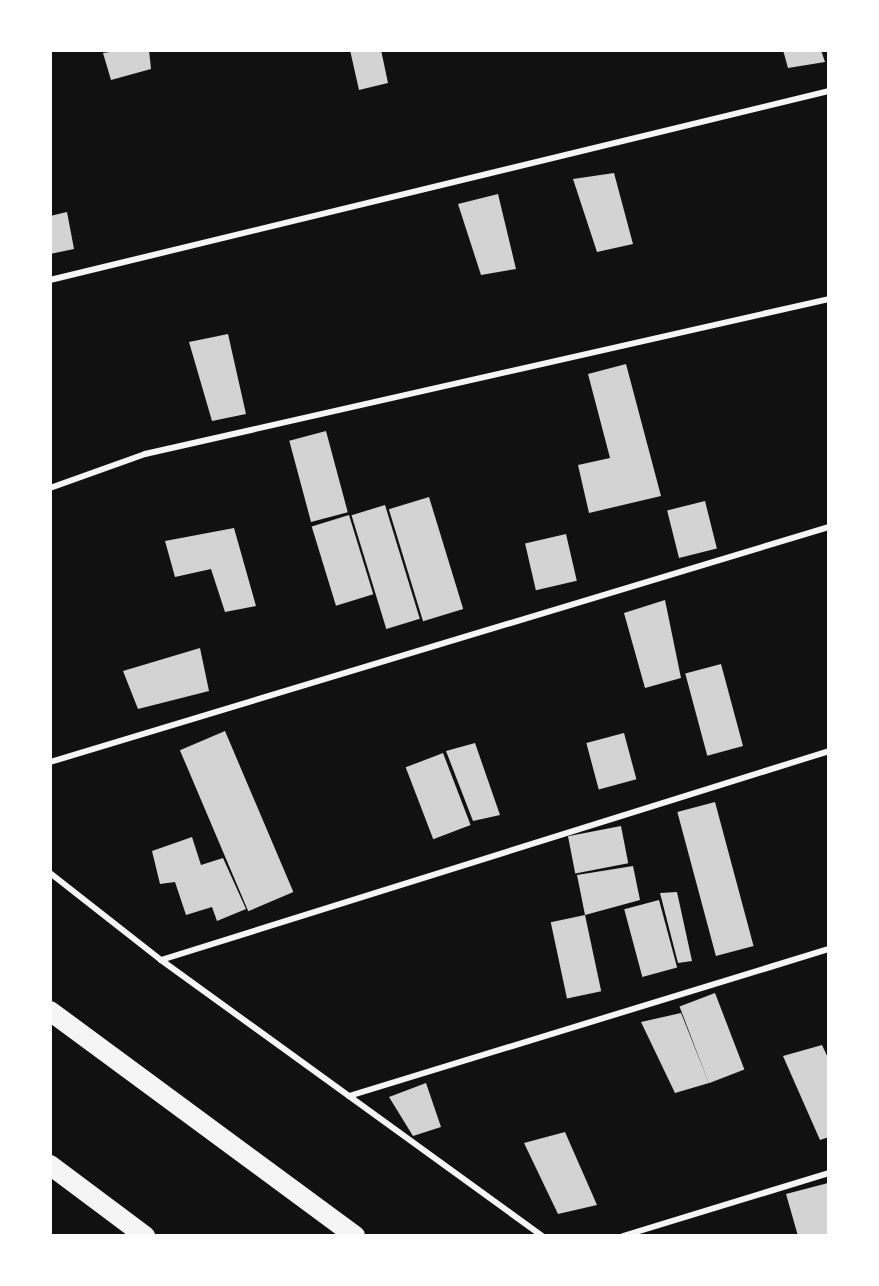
<!DOCTYPE html>
<html>
<head>
<meta charset="utf-8">
<style>
	body { margin:0 }
	#map { position:relative; width:879px; height:1286px; overflow:hidden; background:#111; font-family:"Source Serif 4",serif }
	div>[style] { position:absolute }
	.building>* { inset:0; background:#d3d3d3; transform-origin:0 0 }
	.service>* { height:6px; margin:-3px; padding:0 3px; transform-origin:3px; border-radius:3px; background:#f5f5f5 }
	.primary>* { height:20px; margin:-10px; padding:0 10px; transform-origin:10px; border-radius:10px; background:#f5f5f5 }
	span { translate:-50% -50%; white-space:nowrap; text-align:center; line-height:1.15; -webkit-text-stroke:6px #fff; paint-order:stroke }
	.frame { position:absolute; inset:0; border:52px solid #fff; pointer-events:none }
</style>
</head>
<body>
<div id="map">
	<div class="building">
		<div style="clip-path:polygon(123px 50px,149px 50px,151px 69px,111px 80px,103px 53px)"></div>
		<div style="clip-path:polygon(350px 50px,381px 50px,388px 83px,359px 90px)"></div>
		<div style="clip-path:polygon(783px 50px,821px 50px,825px 62px,788px 68px)"></div>
		<div style="clip-path:polygon(614px 173px,633px 244px,597px 252px,573px 179px)"></div>
		<div style="clip-path:polygon(498px 194px,516px 269px,481px 275px,458px 204px)"></div>
		<div style="clip-path:polygon(67px 212px,74px 249px,50px 254px,50px 216px)"></div>
		<div style="clip-path:polygon(228px 334px,246px 414px,212px 421px,189px 342px)"></div>
		<div style="clip-path:polygon(626px 364px,661px 496px,589px 513px,578px 465px,610px 458px,588px 374px)"></div>
		<div style="left:326px;top:431px;width:84px;height:38px;rotate:75deg"></div>
		<div style="left:429px;top:497px;width:117px;height:42px;rotate:73deg"></div>
		<div style="left:705px;top:501px;width:49px;height:39px;rotate:76deg"></div>
		<div style="left:385px;top:505px;width:119px;height:35px;rotate:73deg"></div>
		<div style="left:349px;top:515px;width:83px;height:39px;rotate:73deg"></div>
		<div style="clip-path:polygon(234px 528px,256px 606px,225px 612px,211px 569px,175px 577px,165px 541px)"></div>
		<div style="left:566px;top:534px;width:48px;height:42px;rotate:77deg"></div>
		<div style="clip-path:polygon(665px 600px,681px 678px,645px 688px,624px 613px)"></div>
		<div style="clip-path:polygon(200px 648px,209px 691px,138px 709px,123px 671px)"></div>
		<div style="left:721px;top:664px;width:85px;height:37px;rotate:75deg"></div>
		<div style="left:225px;top:731px;width:175px;height:49px;rotate:67deg"></div>
		<div style="left:624px;top:733px;width:48px;height:39px;rotate:75deg"></div>
		<div style="clip-path:polygon(475px 743px,500px 815px,473px 821px,446px 751px)"></div>
		<div style="left:443px;top:753px;width:77px;height:40px;rotate:69deg"></div>
		<div style="left:715px;top:802px;width:149px;height:39px;rotate:75deg"></div>
		<div style="left:621px;top:826px;width:38px;height:54px;rotate:79deg"></div>
		<div style="clip-path:polygon(192px 837px,201px 865px,223px 858px,246px 909px,217px 921px,212px 907px,186px 915px,175px 882px,160px 884px,152px 851px)"></div>
		<div style="clip-path:polygon(633px 866px,640px 900px,585px 915px,577px 875px)"></div>
		<div style="clip-path:polygon(677px 892px,692px 961px,678px 963px,660px 893px)"></div>
		<div style="left:659px;top:900px;width:70px;height:36px;rotate:75deg"></div>
		<div style="left:585px;top:915px;width:78px;height:35px;rotate:78deg"></div>
		<div style="left:715px;top:993px;width:82px;height:38px;rotate:69deg"></div>
		<div style="clip-path:polygon(681px 1013px,709px 1083px,675px 1093px,641px 1022px)"></div>
		<div style="clip-path:polygon(822px 1045px,829px 1060px,829px 1137px,820px 1140px,783px 1056px)"></div>
		<div style="clip-path:polygon(426px 1083px,441px 1127px,413px 1136px,389px 1097px)"></div>
		<div style="clip-path:polygon(565px 1132px,597px 1205px,558px 1214px,524px 1143px)"></div>
		<div style="clip-path:polygon(828px 1183px,829px 1236px,798px 1236px,786px 1194px)"></div>
	</div>
	<div class="service">
		<div style="left:50px;top:280px;width:802px;rotate:-13.64deg"></div>
		<div style="left:50px;top:488px;width:101px;rotate:-19.7deg"></div>
		<div style="left:145px;top:454px;width:701px;rotate:-12.77deg"></div>
		<div style="left:50px;top:762px;width:814px;rotate:-16.79deg"></div>
		<div style="left:50px;top:873px;width:141px;rotate:38.1deg"></div>
		<div style="left:161px;top:960px;width:470px;rotate:35.9deg"></div>
		<div style="left:161px;top:960px;width:700px;rotate:-17.37deg"></div>
		<div style="left:349px;top:1096px;width:502px;rotate:-17.03deg"></div>
		<div style="left:623px;top:1236px;width:215px;rotate:-17deg"></div>
	</div>
	<div class="primary">
		<div style="left:50px;top:1011px;width:379px;rotate:36.4deg"></div>
		<div style="left:50px;top:1165px;width:119px;rotate:36.8deg"></div>
	</div>
	<div class="frame"></div>
</div>
</body>
</html>
